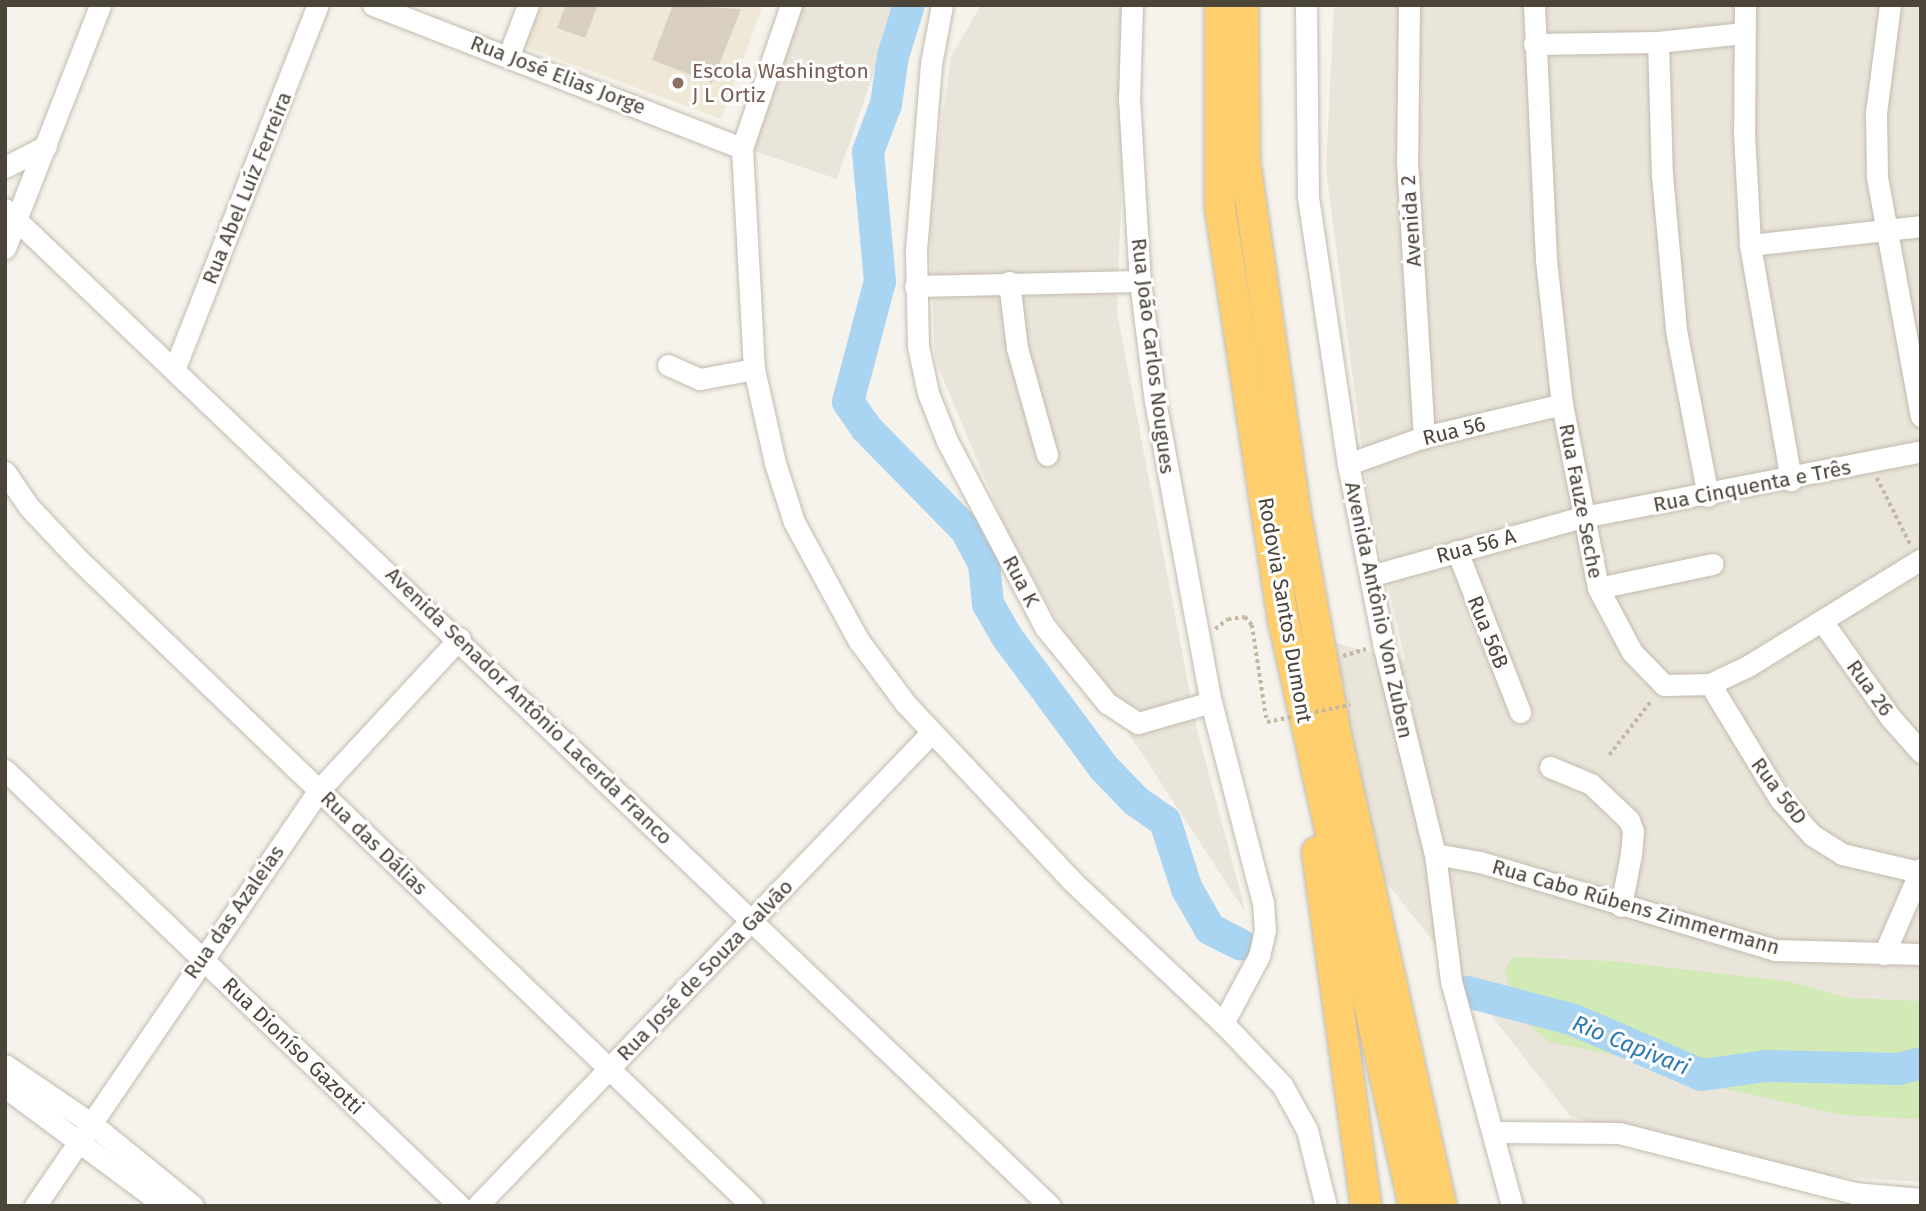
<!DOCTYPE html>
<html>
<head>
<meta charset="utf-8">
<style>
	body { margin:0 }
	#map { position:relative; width:1926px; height:1211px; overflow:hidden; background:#f6f3ec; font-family:"Fira Sans",sans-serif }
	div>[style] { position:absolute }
	.residential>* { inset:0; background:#eae5da }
	.education>* { inset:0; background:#efe8d6 }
	.green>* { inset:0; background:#d2eab5 }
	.river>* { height:32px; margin:-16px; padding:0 16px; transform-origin:16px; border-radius:16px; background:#a9d4f2 }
	.building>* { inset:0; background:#d8cfc1 }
	.path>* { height:3.5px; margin-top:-1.75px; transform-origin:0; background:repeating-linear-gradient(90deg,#c4b79f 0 3.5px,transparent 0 7px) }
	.roads { filter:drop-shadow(0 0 2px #c2bbae) drop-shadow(0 0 2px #c2bbae) }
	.minor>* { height:21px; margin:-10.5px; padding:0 10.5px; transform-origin:10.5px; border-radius:10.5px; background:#fff }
	.highway>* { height:30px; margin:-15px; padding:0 15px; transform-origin:15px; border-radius:15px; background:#ffcf6e }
	.path-bridge>* { height:3.5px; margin-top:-1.75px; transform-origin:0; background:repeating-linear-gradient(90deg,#c4b79f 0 3.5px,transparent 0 7px) }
	.dots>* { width:19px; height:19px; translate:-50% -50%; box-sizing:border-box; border:4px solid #fff; border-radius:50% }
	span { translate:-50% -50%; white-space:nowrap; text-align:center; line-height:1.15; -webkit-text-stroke:6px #fff; paint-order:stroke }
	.education-label { font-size:21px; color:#785e54 }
	.left { translate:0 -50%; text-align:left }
	.street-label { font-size:21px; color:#4b4439 }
	.water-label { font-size:23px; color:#2e7ab2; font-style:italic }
	.frame { position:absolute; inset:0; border:7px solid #4b4439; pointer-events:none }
</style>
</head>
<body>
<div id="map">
	<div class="residential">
		<div style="clip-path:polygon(801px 5px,903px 5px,885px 40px,837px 179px,752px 150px)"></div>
		<div style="clip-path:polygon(981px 5px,1128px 5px,1117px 312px,1197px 730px,1246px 913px,1071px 645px,1006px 529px,935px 359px,930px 238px,934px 173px,951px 57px)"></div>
		<div style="clip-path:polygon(1334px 5px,1921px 5px,1921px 1182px,1824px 1176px,1571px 1117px,1362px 851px,1319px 639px,1405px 661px,1368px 495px,1326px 169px)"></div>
	</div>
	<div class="education">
		<div style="clip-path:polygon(539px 5px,763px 5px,721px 119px,523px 46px)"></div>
	</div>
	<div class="green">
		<div style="clip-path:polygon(1513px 957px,1612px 961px,1792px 982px,1848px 998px,1921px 1001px,1921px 1119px,1842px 1115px,1660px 1074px,1637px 1060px,1549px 1042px,1525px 1021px,1511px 996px,1505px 970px)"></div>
	</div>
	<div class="river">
		<div style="left:909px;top:5px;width:53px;rotate:107.4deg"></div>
		<div style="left:893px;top:56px;width:49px;rotate:98.3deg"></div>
		<div style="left:886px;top:104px;width:51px;rotate:110.6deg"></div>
		<div style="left:868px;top:152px;width:130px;rotate:84.7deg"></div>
		<div style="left:880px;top:281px;width:125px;rotate:104.8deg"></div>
		<div style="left:848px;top:402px;width:32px;rotate:55deg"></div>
		<div style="left:866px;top:428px;width:143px;rotate:45.6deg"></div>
		<div style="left:966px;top:530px;width:38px;rotate:62deg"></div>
		<div style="left:984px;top:564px;width:40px;rotate:84.3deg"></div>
		<div style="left:988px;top:604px;width:38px;rotate:60deg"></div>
		<div style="left:1007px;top:637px;width:163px;rotate:53.5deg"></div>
		<div style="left:1104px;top:768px;width:46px;rotate:45.9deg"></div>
		<div style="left:1136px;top:801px;width:35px;rotate:35deg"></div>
		<div style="left:1165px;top:821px;width:71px;rotate:72.1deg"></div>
		<div style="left:1187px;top:889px;width:46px;rotate:60.1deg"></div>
		<div style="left:1210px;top:929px;width:34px;rotate:27deg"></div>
		<div style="left:1468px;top:992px;width:110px;rotate:14.8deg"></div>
		<div style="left:1574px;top:1020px;width:139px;rotate:23.3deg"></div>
		<div style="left:1702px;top:1075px;width:64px;rotate:-8.1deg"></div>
		<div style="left:1765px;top:1066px;width:134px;rotate:1.3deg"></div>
		<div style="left:1899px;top:1069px;width:23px;rotate:-15deg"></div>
	</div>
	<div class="building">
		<div style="clip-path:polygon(566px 5px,598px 5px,585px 38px,557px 28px)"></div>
		<div style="clip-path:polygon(673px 5px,741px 9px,712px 83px,652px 60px)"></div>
	</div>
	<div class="path">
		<div style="left:1877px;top:478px;width:76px;rotate:63.4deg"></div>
		<div style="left:1215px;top:629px;width:16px;rotate:-38deg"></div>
		<div style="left:1228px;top:619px;width:17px;rotate:-7deg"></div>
		<div style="left:1245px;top:617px;width:11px;rotate:49deg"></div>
		<div style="left:1252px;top:625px;width:98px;rotate:81.2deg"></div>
		<div style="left:1343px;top:656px;width:24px;rotate:-17deg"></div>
		<div style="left:1609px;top:755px;width:70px;rotate:-52deg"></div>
	</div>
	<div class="roads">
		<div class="minor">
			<div style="left:373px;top:5px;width:396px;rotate:21.2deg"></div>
			<div style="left:791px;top:5px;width:151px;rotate:108.9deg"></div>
			<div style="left:742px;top:148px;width:221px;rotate:86.9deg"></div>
			<div style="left:754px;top:369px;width:96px;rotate:77.4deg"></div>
			<div style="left:775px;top:463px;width:62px;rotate:72.1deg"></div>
			<div style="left:794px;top:522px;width:136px;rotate:61.4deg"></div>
			<div style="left:859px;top:641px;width:77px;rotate:53.4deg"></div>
			<div style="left:905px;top:703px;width:243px;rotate:46.8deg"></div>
			<div style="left:1071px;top:880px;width:209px;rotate:43.3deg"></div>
			<div style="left:1223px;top:1023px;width:86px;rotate:46.4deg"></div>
			<div style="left:1282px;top:1085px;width:51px;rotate:60.9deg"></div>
			<div style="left:1307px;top:1130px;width:78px;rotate:76deg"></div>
			<div style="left:942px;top:5px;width:60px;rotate:100.6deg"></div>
			<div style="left:931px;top:64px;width:188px;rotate:94.6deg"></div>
			<div style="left:916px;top:251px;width:95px;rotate:88.8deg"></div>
			<div style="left:918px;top:346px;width:48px;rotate:78deg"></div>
			<div style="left:928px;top:393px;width:52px;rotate:68.4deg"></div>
			<div style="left:947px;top:441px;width:210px;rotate:62.2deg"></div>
			<div style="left:1045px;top:627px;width:98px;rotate:50.8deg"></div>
			<div style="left:1107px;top:703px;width:37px;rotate:33deg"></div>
			<div style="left:1138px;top:723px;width:76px;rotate:-16deg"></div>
			<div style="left:1132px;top:5px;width:93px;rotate:91.8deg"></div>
			<div style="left:1129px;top:98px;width:183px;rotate:86.6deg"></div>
			<div style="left:1140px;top:281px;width:121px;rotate:82.9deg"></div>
			<div style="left:1155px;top:401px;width:306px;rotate:79.5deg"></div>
			<div style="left:1211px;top:702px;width:208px;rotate:75.5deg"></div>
			<div style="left:1263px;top:903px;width:27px;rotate:86deg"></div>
			<div style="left:1265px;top:930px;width:27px;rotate:103deg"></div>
			<div style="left:1259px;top:956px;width:76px;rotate:118.2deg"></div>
			<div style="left:1306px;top:5px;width:192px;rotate:89.4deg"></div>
			<div style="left:1308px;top:197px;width:270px;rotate:81.5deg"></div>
			<div style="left:1348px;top:464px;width:182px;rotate:78.9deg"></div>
			<div style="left:1383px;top:643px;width:217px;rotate:76.2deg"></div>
			<div style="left:1435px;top:854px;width:128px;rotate:82.8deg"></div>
			<div style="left:1451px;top:981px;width:233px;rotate:74.8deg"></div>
			<div style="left:1409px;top:5px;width:156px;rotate:90.7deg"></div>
			<div style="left:1407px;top:161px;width:277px;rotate:86.5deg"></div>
			<div style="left:1534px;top:5px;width:255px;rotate:87.3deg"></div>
			<div style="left:1546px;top:260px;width:145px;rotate:83.7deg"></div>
			<div style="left:1562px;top:404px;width:187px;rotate:78.9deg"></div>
			<div style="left:1598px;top:588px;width:72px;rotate:62deg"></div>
			<div style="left:1632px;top:652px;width:46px;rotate:45.9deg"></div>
			<div style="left:1664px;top:685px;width:46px;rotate:-1.2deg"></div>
			<div style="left:1710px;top:684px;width:42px;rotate:-25.3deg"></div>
			<div style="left:1748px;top:666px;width:203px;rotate:-31.7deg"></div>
			<div style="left:1745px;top:5px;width:128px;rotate:90.4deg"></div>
			<div style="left:1744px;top:133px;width:112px;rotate:86.9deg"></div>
			<div style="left:1750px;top:245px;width:239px;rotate:80.1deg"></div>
			<div style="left:1890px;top:5px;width:109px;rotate:97.4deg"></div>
			<div style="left:1876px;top:113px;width:64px;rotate:89.1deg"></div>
			<div style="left:1877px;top:177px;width:243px;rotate:79.6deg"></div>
			<div style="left:1658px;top:42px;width:133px;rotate:88.3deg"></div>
			<div style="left:1662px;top:175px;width:156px;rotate:84.8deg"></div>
			<div style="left:1676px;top:330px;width:169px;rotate:79.1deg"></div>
			<div style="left:1534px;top:44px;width:124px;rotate:-0.9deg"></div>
			<div style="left:1658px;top:42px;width:86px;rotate:-6deg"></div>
			<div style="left:509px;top:55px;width:53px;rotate:-69.2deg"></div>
			<div style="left:5px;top:167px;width:46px;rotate:-27.1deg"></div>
			<div style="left:5px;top:209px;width:1444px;rotate:43.65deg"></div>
			<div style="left:1750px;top:245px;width:172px;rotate:-6.3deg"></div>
			<div style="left:5px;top:248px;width:261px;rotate:-68.6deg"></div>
			<div style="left:1009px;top:282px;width:66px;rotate:83.1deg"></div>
			<div style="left:1017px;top:348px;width:111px;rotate:74.3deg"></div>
			<div style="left:915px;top:286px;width:225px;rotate:-1.3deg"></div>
			<div style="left:668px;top:365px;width:35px;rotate:24deg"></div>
			<div style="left:700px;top:379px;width:55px;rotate:-10.5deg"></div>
			<div style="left:174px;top:370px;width:392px;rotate:-68.5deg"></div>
			<div style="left:1348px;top:464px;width:81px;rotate:-19.6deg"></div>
			<div style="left:1424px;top:437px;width:142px;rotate:-13.4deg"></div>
			<div style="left:5px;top:472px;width:42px;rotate:55.6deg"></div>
			<div style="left:29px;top:507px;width:70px;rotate:46.7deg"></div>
			<div style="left:77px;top:558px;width:936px;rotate:43.83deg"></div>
			<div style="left:1457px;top:551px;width:173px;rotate:68.6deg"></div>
			<div style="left:1370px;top:576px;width:221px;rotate:-15.5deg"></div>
			<div style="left:1583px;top:517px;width:344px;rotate:-11deg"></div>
			<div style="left:1598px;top:588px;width:117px;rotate:-11.8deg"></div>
			<div style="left:1822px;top:621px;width:118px;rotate:54.7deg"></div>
			<div style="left:1890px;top:717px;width:47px;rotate:48.5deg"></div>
			<div style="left:1710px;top:684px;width:135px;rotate:58.7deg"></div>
			<div style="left:1780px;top:799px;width:48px;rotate:48.4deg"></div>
			<div style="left:1812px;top:835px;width:36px;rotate:32deg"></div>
			<div style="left:1842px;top:854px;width:79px;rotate:13.2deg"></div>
			<div style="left:1550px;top:767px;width:44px;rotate:22.5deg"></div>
			<div style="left:1591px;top:784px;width:52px;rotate:43.5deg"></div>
			<div style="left:1629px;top:820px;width:12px;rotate:70deg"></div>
			<div style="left:1633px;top:831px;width:23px;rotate:95deg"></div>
			<div style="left:1631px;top:854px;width:53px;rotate:100.9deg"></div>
			<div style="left:5px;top:770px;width:630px;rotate:43.78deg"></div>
			<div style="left:1435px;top:854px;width:46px;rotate:10.1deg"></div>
			<div style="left:1480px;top:862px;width:308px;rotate:16.6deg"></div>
			<div style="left:1775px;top:950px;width:146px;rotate:1.6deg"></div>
			<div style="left:1884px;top:954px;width:93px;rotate:-66.5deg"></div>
			<div style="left:5px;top:1065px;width:105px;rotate:34.1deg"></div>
			<div style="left:92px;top:1124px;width:130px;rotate:39.1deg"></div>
			<div style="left:5px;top:1087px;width:199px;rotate:36.6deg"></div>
			<div style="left:1495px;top:1132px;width:124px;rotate:0.5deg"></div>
			<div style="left:1619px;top:1133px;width:243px;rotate:14.3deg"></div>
			<div style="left:1854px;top:1193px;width:67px;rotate:5.1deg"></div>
			<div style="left:35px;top:1206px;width:504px;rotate:-55.68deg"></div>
			<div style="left:319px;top:790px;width:207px;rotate:-47.2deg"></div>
			<div style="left:477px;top:1206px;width:656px;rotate:-46.17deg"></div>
		</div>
		<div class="highway">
			<div style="left:1220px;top:5px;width:202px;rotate:90deg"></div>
			<div style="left:1220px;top:207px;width:421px;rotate:81.3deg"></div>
			<div style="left:1284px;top:623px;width:597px;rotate:77.43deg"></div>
			<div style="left:1243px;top:5px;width:157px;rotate:89.3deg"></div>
			<div style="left:1245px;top:162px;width:363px;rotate:81.8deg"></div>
			<div style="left:1297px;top:521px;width:213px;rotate:79.7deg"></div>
			<div style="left:1335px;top:731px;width:487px;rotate:77.4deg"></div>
			<div style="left:1317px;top:852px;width:357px;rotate:82.1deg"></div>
		</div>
	</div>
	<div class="path-bridge">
		<div style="left:1267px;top:722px;width:85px;rotate:-11.6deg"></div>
	</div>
	<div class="dots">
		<div style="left:678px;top:83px;background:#8d6e63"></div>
	</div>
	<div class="education-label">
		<span class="left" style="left:692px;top:83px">Escola Washington<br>J L Ortiz</span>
	</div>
	<div class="street-label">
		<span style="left:558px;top:75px;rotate:21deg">Rua José Elias Jorge</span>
		<span style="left:247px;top:188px;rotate:-68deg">Rua Abel Luíz Ferreira</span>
		<span style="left:1411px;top:221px;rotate:-94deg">Avenida 2</span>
		<span style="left:1153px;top:356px;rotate:83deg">Rua João Carlos Nougues</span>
		<span style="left:1454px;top:431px;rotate:-14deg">Rua 56</span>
		<span style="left:1752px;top:486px;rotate:-11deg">Rua Cinquenta e Três</span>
		<span style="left:1581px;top:501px;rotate:79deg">Rua Fauze Seche</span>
		<span style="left:1476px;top:546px;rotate:-15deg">Rua 56 A</span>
		<span style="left:1021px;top:581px;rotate:62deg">Rua K</span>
		<span style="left:1285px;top:610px;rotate:80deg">Rodovia Santos Dumont</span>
		<span style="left:1379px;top:610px;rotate:78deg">Avenida Antônio Von Zuben</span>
		<span style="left:1488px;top:632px;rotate:68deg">Rua 56B</span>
		<span style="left:1870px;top:688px;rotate:54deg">Rua 26</span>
		<span style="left:529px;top:706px;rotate:44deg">Avenida Senador Antônio Lacerda Franco</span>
		<span style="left:1779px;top:791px;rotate:53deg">Rua 56D</span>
		<span style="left:374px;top:843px;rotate:44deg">Rua das Dálias</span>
		<span style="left:1636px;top:907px;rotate:16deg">Rua Cabo Rúbens Zimmermann</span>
		<span style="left:234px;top:912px;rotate:-55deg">Rua das Azaleias</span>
		<span style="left:705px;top:970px;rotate:-46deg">Rua José de Souza Galvão</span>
		<span style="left:293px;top:1046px;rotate:44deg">Rua Dioníso Gazotti</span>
	</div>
	<div class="water-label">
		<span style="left:1631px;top:1045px;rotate:22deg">Rio Capivari</span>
	</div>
	<div class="frame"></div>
</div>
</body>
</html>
